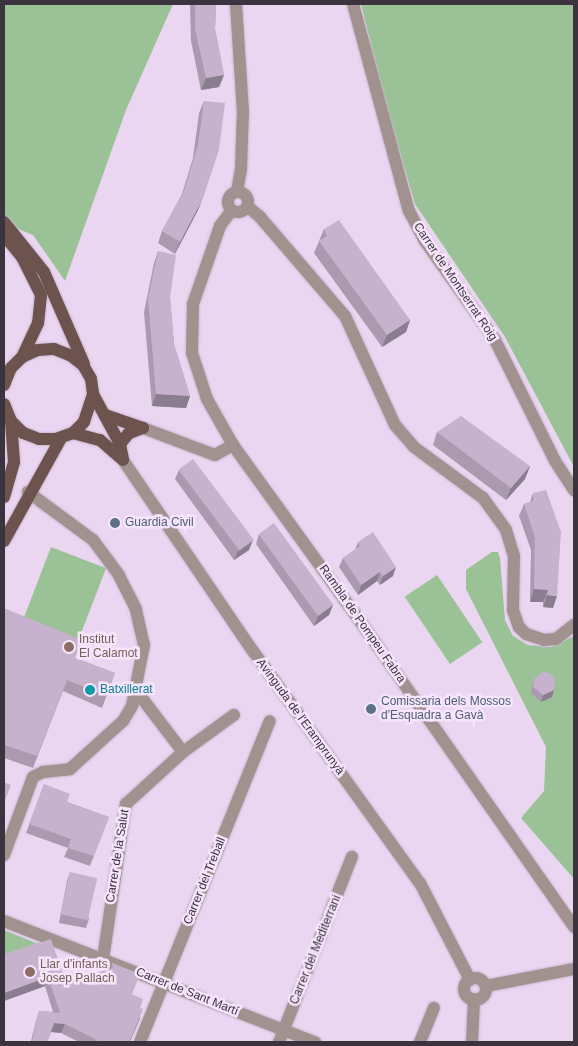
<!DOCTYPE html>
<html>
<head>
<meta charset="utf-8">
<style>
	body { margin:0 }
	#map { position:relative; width:578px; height:1046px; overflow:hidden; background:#ebd6f2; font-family:Arial,sans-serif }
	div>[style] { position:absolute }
	.green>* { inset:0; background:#9bc296; transform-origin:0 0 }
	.roads { filter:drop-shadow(0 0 1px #c8b5ce) drop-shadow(0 0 1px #c8b5ce) }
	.minor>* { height:12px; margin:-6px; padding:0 6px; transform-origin:6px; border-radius:6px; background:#a2928f }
	.minor>.ring { margin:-6px; padding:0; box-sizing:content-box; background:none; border:12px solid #a2928f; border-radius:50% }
	.major>* { height:12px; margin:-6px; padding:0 6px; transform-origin:6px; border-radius:6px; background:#6d534e }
	.wall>* { inset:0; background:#ab99b0 }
	.shaded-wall>* { inset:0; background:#8b7d90 }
	.building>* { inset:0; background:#c7b2cd; transform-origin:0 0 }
	.dots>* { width:14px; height:14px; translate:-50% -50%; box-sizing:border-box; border:2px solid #f6e5fc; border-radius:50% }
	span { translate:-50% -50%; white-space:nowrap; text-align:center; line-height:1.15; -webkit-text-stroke:5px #f6e5fc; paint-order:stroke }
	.street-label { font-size:12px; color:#3b333e }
	.service-label { font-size:12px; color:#4e5e75 }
	.left { translate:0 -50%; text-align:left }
	.education-label { font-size:12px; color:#785e54 }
	.culture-label { font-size:12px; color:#0d838f }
	.frame { position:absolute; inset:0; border:5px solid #3b333e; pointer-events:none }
</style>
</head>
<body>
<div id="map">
	<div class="green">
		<div style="clip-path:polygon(4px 4px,173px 4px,126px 110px,65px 281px,33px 235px,4px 223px)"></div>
		<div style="clip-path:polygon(361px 4px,574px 4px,574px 467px,505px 337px,415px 204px,386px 106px)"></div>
		<div style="left:51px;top:547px;width:59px;height:87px;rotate:21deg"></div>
		<div style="clip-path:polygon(492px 552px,498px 552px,500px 558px,505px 620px,513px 636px,528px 645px,551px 647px,574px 636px,574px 879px,521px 818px,544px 791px,546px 747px,466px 589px,466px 570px)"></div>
		<div style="left:437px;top:575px;width:81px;height:39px;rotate:56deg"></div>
		<div style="clip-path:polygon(4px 930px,43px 946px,4px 960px)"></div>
	</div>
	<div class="roads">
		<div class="minor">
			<div style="left:236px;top:4px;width:107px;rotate:86.3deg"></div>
			<div style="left:243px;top:111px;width:58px;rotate:92deg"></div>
			<div style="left:241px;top:169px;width:23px;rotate:100deg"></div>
			<div style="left:353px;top:4px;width:214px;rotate:74.9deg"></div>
			<div style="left:409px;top:211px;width:34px;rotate:62deg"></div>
			<div style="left:425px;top:241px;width:121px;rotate:54.7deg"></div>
			<div style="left:495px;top:340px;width:135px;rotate:63.6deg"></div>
			<div style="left:555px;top:461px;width:35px;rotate:57deg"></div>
			<div class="ring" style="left:228px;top:192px;width:8px;height:8px"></div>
			<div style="left:247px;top:206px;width:17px;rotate:40deg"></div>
			<div style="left:260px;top:217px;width:130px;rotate:49.4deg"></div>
			<div style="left:345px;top:316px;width:120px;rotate:65.4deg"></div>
			<div style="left:395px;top:425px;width:29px;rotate:49deg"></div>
			<div style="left:414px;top:447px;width:86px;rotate:36.5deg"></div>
			<div style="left:483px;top:498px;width:39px;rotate:54deg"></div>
			<div style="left:506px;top:530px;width:28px;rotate:73deg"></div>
			<div style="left:514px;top:557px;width:53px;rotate:91.1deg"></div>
			<div style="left:513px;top:610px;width:18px;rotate:71deg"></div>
			<div style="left:519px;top:627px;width:10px;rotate:45deg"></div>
			<div style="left:526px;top:634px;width:19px;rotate:18deg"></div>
			<div style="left:544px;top:640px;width:12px;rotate:-5deg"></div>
			<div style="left:556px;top:639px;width:23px;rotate:-38deg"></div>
			<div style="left:232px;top:210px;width:20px;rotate:127deg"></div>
			<div style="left:220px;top:226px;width:83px;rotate:109.1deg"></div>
			<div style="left:193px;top:304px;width:49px;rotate:91.2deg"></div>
			<div style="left:192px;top:353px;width:48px;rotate:71.9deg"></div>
			<div style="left:207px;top:399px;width:53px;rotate:60.5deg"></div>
			<div style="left:233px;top:445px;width:208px;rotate:54.2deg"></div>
			<div style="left:355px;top:614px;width:382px;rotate:55deg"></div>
			<div style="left:143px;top:428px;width:77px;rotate:20.6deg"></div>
			<div style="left:215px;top:455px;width:21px;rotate:-29deg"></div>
			<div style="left:123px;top:460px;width:231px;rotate:55.8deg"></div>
			<div style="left:253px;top:651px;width:286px;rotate:54.3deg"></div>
			<div style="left:420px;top:883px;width:109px;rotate:62.7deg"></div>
			<div style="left:137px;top:687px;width:11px;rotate:68deg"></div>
			<div style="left:141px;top:697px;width:69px;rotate:52.6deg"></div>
			<div style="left:4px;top:855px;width:83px;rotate:-69.6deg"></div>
			<div style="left:33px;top:777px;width:11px;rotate:-27deg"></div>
			<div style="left:43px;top:772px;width:27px;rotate:-6deg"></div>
			<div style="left:70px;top:769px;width:72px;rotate:-42.2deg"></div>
			<div style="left:123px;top:721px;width:17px;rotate:-59deg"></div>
			<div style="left:132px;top:706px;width:62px;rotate:-78.9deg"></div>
			<div style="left:144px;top:645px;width:37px;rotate:-103deg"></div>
			<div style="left:136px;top:609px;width:38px;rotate:-117deg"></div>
			<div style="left:119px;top:575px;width:44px;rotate:-126.6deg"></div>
			<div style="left:93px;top:540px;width:81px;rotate:-143.6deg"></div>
			<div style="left:4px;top:921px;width:334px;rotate:21.3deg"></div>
			<div style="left:103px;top:959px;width:157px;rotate:-81.6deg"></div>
			<div style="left:126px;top:804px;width:77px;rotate:-42.4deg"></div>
			<div style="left:183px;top:752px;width:63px;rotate:-36deg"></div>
			<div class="ring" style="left:464px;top:978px;width:10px;height:10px"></div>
			<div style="left:486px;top:986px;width:90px;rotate:-10.9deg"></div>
			<div style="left:140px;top:1042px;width:346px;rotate:-68deg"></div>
			<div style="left:279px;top:1042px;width:199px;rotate:-68.5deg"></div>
			<div style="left:420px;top:1042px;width:37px;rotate:-68deg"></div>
			<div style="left:472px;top:1042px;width:43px;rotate:-87.3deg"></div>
		</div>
		<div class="major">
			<div style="left:4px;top:222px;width:64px;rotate:51.3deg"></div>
			<div style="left:44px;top:272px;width:100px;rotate:66.5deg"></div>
			<div style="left:4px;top:235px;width:28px;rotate:51deg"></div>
			<div style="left:22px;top:257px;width:42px;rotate:63.4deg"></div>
			<div style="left:41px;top:295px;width:28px;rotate:96deg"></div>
			<div style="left:38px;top:323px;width:38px;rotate:115deg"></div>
			<div style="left:4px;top:385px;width:18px;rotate:-68deg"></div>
			<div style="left:11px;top:368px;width:16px;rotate:-45deg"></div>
			<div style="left:22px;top:357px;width:17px;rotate:-24deg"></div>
			<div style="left:38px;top:350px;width:16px;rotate:-4deg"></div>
			<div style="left:54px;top:349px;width:17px;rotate:21deg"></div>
			<div style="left:70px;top:355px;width:16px;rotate:38deg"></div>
			<div style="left:83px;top:365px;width:16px;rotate:60deg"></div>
			<div style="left:91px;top:379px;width:15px;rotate:82deg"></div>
			<div style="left:93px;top:394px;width:29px;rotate:108deg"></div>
			<div style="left:84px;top:422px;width:16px;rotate:135deg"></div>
			<div style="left:73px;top:433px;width:18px;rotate:161deg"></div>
			<div style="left:56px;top:439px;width:17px;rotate:180deg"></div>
			<div style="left:39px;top:439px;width:17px;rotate:-159deg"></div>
			<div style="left:23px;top:433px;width:17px;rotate:-135deg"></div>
			<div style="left:11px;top:421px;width:18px;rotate:-112deg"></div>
			<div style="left:93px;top:394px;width:57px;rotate:61.6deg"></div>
			<div style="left:120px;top:444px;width:16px;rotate:79deg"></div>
			<div style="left:105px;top:415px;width:40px;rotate:18.9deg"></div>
			<div style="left:73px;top:433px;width:28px;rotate:15deg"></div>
			<div style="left:100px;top:440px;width:30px;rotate:41deg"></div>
			<div style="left:120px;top:444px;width:14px;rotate:-51deg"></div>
			<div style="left:129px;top:433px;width:15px;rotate:-20deg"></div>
			<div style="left:4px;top:497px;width:36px;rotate:-74deg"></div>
			<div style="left:14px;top:462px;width:41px;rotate:-94.2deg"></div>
			<div style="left:4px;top:541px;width:118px;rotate:-61deg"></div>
		</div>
	</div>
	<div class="wall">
		<div style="clip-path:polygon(190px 4px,216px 4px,215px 29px,224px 75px,219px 87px,201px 90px,191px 41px)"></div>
		<div style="clip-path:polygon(204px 101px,198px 210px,175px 254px,158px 243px,162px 231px,182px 194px,193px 158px,199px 113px)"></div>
		<div style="clip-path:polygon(324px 229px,410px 320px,406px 332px,382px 347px,314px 253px)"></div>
		<div style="clip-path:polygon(158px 251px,170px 298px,174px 344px,190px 396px,186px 408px,152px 406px,144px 312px,154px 263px)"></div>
		<div style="clip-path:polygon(437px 432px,530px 466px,525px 479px,506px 500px,433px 445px)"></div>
		<div style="clip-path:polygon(179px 470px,249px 550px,234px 560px,175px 479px)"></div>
		<div style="clip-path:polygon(533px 493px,553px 608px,543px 607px,543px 602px,530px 602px,531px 550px,519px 516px,524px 504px,530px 502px)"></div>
		<div style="clip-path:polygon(259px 534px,333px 605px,329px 615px,314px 626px,256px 544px)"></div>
		<div style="clip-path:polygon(358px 542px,393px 576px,380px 585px,377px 581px,358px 595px,339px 567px,343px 558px,355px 550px)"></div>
		<div style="clip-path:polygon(4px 608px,75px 658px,115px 673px,102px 708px,63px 691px,33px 768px,4px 758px)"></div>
		<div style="clip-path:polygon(534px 679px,552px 697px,541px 702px,531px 693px,532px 685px)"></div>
		<div style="clip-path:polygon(44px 784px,67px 802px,109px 817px,90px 866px,64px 857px,68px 848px,26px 833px)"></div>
		<div style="clip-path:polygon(70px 872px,89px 919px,86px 928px,59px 923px,67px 881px)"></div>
		<div style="clip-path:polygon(4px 954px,66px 983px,110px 969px,112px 963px,140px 1008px,140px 1019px,130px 1042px,79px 1042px,61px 1033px,51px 1032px,47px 1042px,29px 1042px,29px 1041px,31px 1041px,36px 1021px,39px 1011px,53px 1012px,45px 986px,4px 1001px)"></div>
	</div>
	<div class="shaded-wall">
		<div style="clip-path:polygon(224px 75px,219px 87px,201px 90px,206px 78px)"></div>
		<div style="clip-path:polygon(203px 198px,198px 210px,175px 254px,180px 242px)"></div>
		<div style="clip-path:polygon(410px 320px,406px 332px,382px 347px,387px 335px)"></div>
		<div style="clip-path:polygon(156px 394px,190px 396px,186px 408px,152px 406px)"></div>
		<div style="clip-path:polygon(530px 466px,525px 479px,506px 500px,511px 488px)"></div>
		<div style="clip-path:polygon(253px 540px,249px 550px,234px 560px,238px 551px)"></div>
		<div style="clip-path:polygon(396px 567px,393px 576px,380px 585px,383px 576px)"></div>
		<div style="clip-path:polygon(380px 572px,377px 581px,358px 595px,361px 585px)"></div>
		<div style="clip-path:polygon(534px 589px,548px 590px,543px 602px,530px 602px)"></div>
		<div style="clip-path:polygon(547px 595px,557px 596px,553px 608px,543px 607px)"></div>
		<div style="clip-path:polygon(333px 605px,329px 615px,314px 626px,318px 616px)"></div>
		<div style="clip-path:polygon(554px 690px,552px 697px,541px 702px,543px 695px)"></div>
		<div style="clip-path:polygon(48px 977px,45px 986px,4px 1001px,4px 993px)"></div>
		<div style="clip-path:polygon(54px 1023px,65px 1024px,61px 1033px,51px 1032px)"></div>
	</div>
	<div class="building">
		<div style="clip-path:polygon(195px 4px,216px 4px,215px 29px,224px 75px,206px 78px,195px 29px)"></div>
		<div style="clip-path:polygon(204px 101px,225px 103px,219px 150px,203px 198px,180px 242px,162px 231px,184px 191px,198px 145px)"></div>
		<div style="clip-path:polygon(339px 220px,410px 320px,387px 335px,319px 241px,327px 236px,324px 229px)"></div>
		<div style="clip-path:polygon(158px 251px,176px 255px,170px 298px,174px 344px,190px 396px,156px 394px,148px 299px)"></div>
		<div style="clip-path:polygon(461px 416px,530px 466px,511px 488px,437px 432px)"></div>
		<div style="left:193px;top:459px;width:101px;height:18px;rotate:53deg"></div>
		<div style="clip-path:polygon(546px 490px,561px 532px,557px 596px,547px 595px,548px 590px,534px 589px,535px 538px,524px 504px,535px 500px,533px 493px)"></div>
		<div style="left:274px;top:523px;width:101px;height:19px;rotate:54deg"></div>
		<div style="clip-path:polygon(373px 532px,396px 567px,383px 576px,380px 572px,361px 585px,343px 558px,360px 546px,358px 542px)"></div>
		<div style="clip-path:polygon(4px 608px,82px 640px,75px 658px,115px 673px,106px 696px,67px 680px,37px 756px,4px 745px)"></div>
		<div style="clip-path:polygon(542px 672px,550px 673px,555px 679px,554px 690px,543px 695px,533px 687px,534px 679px)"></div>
		<div style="clip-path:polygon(4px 782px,11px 785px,4px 803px)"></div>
		<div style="clip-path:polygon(44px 784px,70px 794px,67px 802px,109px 817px,94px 856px,68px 848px,71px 839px,29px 824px)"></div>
		<div style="left:70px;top:872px;width:28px;height:43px;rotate:13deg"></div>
		<div style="clip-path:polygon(51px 939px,66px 983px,113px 968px,112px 963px,140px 974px,132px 994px,143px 999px,140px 1008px,143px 1009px,129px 1042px,96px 1042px,97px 1040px,65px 1024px,54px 1023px,47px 1042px,29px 1042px,29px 1041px,32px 1041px,39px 1011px,60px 1013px,48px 977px,4px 993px,4px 954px)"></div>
	</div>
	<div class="dots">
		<div style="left:115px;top:523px;background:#5c6f8a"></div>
		<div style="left:69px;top:647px;background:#8d6e63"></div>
		<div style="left:90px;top:690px;background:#0f9aa8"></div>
		<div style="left:371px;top:709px;background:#5c6f8a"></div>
		<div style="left:30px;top:972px;background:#8d6e63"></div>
	</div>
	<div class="street-label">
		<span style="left:455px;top:282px;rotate:56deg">Carrer de Montserrat Roig</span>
		<span style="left:362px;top:624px;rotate:55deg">Rambla de Pompeu Fabra</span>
		<span style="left:300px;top:717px;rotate:54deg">Avinguda de l'Eramprunyà</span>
		<span style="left:118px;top:856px;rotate:-81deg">Carrer de la Salut</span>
		<span style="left:205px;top:881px;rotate:-68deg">Carrer del Treball</span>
		<span style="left:316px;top:950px;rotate:-68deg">Carrer del Mediterrani</span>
		<span style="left:187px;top:992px;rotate:22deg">Carrer de Sant Martí</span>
	</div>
	<div class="service-label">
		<span class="left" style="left:125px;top:523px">Guardia Civil</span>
		<span class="left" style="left:381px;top:709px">Comissaria dels Mossos<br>d'Esquadra a Gavà</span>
	</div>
	<div class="education-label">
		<span class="left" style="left:79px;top:647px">Institut<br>El Calamot</span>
		<span class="left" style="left:40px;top:972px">Llar d'infants<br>Josep Pallach</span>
	</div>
	<div class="culture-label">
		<span class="left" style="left:100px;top:690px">Batxillerat</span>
	</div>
	<div class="frame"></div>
</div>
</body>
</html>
